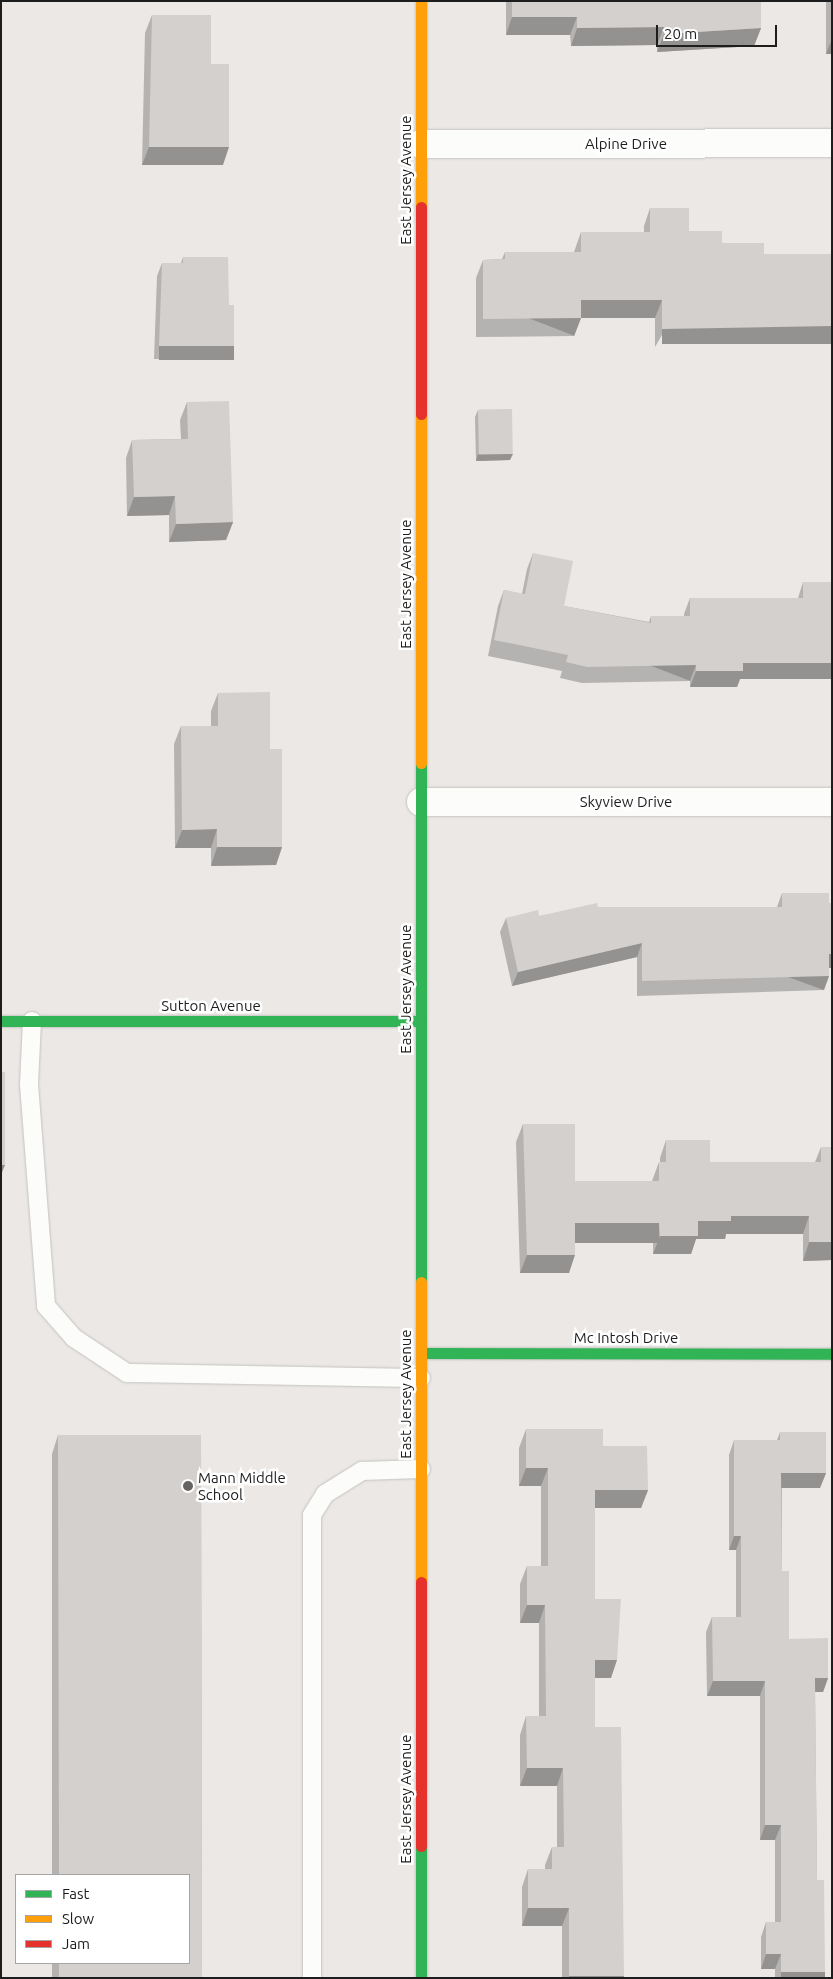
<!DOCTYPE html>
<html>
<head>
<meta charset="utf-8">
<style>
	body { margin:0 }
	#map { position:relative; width:833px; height:1979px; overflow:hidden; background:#ebe8e5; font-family:Ubuntu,sans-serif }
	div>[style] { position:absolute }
	.roads { filter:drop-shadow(0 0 1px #c4c3c1) drop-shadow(0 0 1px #c4c3c1) }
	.lane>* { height:18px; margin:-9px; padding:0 9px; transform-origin:9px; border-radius:9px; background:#fcfcfb }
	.street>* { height:28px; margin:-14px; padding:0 14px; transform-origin:14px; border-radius:14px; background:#fcfcfb }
	.fast>* { height:11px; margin:-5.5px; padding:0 5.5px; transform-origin:5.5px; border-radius:5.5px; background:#30b455 }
	.slow>* { height:11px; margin:-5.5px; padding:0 5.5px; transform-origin:5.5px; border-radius:5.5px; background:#ff9f0a }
	.jam>* { height:11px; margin:-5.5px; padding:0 5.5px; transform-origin:5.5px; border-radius:5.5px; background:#e5322d }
	.wall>* { inset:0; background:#b5b3b1; transform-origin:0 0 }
	.shaded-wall>* { inset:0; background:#949290; transform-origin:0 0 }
	.building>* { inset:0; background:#d3d0ce; transform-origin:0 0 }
	.dots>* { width:14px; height:14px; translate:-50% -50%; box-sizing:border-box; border:2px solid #fff; border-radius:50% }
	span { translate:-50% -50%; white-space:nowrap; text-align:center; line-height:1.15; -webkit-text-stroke:5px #fff; paint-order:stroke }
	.street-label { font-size:15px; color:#1d1d1d }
	.poi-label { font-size:15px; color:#1d1d1d }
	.left { translate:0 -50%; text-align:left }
	.frame { position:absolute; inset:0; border:2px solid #1d1d1d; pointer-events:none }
	.legend { position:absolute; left:15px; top:1874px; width:175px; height:90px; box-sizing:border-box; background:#fff; border:1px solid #a5a5a5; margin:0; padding:6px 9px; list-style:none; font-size:15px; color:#1d1d1d }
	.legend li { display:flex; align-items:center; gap:10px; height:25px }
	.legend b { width:25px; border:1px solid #a5a5a5 }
	.scale { position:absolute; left:656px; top:25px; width:121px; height:22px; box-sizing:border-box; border:2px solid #1d1d1d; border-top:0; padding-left:6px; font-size:15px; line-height:18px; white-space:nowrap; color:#1d1d1d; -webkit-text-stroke:4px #fff; paint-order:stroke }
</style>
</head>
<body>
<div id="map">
	<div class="roads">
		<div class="lane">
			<div style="left:32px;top:1021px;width:63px;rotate:92.7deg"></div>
			<div style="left:29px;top:1084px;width:223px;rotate:85.6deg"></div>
			<div style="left:46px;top:1306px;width:43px;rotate:48.8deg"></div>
			<div style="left:74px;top:1338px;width:64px;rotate:33.4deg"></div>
			<div style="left:127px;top:1373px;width:294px;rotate:1deg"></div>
			<div style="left:312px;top:1978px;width:463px;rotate:-90deg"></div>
			<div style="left:312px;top:1515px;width:25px;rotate:-58deg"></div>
			<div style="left:325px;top:1494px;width:44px;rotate:-31.9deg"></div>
			<div style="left:362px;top:1471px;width:59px;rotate:-1.9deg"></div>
		</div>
		<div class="street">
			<div style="left:421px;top:144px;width:411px;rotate:-0.1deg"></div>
			<div style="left:421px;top:802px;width:411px"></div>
		</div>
		<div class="fast">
			<div style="left:421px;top:763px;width:519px;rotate:90deg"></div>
			<div style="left:1px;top:1021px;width:420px"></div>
			<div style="left:421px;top:1353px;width:411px;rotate:0.1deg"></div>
			<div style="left:421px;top:1846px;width:132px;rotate:90deg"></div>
		</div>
		<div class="slow">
			<div style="left:421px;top:1px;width:206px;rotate:90deg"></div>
			<div style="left:421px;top:414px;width:349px;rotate:90deg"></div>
			<div style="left:421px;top:1282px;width:300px;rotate:90deg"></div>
		</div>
		<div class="jam">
			<div style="left:421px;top:207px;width:207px;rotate:90deg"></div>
			<div style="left:421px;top:1582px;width:264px;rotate:90deg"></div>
		</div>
	</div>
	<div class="wall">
		<div style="clip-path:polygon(506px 1px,761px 1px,761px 28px,754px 46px,657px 52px,657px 45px,571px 46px,570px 35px,506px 35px)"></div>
		<div style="left:826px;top:1px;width:6px;height:53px"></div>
		<div style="clip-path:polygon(152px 15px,211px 64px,223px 165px,142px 165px,145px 33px)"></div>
		<div style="clip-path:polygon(650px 208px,689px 231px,722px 231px,655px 347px,655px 318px,581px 318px,574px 336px,476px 337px,476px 278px,483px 260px,502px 259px,505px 252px,574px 252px,581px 232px,644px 232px,644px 226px)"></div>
		<div style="clip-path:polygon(183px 257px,229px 305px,230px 359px,154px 359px,157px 276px,162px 263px,181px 263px)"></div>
		<div style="clip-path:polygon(187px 402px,233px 522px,226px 540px,169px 542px,169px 515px,127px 516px,126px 458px,132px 440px,181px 439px,180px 420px)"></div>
		<div style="clip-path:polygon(478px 410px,510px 460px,476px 461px,475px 417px)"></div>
		<div style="clip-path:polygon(533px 553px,564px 606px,649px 622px,651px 616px,684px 616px,684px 614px,690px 598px,798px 598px,803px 582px,832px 679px,740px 679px,737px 687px,690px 687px,690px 681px,582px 683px,560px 678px,562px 671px,488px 656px,498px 606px,504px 590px,522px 594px,527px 569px)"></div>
		<div style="clip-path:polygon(218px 693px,270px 749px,282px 847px,276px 865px,211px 866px,211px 848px,175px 848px,174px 744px,181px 726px,211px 726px,211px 711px)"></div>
		<div style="clip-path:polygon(782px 893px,832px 904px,832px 968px,829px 968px,829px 976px,824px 990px,637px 996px,637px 957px,512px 986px,500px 932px,506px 918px,539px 916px,598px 907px,777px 907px)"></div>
		<div style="clip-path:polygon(523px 1124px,575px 1181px,652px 1181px,659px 1162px,660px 1162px,660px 1158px,666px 1140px,710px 1162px,815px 1162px,821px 1147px,832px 1147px,832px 1260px,803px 1261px,803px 1234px,726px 1234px,725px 1239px,696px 1239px,691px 1254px,653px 1254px,653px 1242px,575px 1242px,569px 1273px,520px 1273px,516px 1142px)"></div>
		<div style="clip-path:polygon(526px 1429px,603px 1446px,648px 1490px,641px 1508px,595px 1508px,595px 1599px,611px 1678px,595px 1678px,595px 1727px,623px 1978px,562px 1978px,562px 1926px,522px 1926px,522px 1887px,528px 1869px,545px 1869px,545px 1865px,552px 1847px,557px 1847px,557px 1786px,520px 1786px,520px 1735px,526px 1716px,539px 1716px,539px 1623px,520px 1623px,520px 1584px,527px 1566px,541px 1566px,541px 1486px,519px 1486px,519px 1448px)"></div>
		<div style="clip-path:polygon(780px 1432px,826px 1473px,820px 1488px,782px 1488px,782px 1571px,789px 1639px,828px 1678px,823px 1692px,815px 1692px,817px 1880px,823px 1978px,775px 1978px,775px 1969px,761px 1969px,761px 1937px,766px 1922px,775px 1922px,775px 1840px,760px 1840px,760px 1696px,707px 1696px,706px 1632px,712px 1617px,736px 1617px,736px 1550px,729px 1550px,729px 1455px,734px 1440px,777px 1440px)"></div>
		<div style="clip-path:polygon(58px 1435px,201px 1435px,202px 1978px,52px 1978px,52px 1963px,189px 1963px,189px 1875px,52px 1875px,52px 1454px)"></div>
	</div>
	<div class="shaded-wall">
		<div style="clip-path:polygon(512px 17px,577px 17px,570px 35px,506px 35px)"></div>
		<div style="clip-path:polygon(664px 27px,657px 45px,571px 46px,577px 28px)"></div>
		<div style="clip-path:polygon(761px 28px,754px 46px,657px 52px,664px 34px)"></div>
		<div style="clip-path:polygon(832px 39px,832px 54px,826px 54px)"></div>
		<div style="clip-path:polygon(149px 147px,229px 147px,223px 165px,142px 165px)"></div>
		<div style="clip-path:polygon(581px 300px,662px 300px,655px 318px,574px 318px)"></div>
		<div style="left:581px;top:318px;width:19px;height:98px;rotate:111deg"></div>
		<div style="left:832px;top:326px;width:18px;height:170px;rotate:90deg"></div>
		<div style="left:159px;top:346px;width:75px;height:14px"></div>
		<div style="clip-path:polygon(478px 454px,513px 454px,510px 460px,476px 461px)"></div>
		<div style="clip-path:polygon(175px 496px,169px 515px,127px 516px,134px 497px)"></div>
		<div style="clip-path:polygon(233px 522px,226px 540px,169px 542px,176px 524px)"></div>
		<div style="clip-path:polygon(743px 663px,832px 663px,832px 679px,740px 679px,737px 687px,690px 687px,696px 671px)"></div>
		<div style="left:696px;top:665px;width:17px;height:109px;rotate:111deg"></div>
		<div style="clip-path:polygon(217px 829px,211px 848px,175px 848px,182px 830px)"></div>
		<div style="clip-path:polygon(217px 847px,282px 847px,276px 865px,211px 866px)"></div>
		<div style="clip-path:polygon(642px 943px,637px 957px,512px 986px,518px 972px)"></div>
		<div style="clip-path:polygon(829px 954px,832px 954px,832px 968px,824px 968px)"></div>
		<div style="left:829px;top:976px;width:15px;height:187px;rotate:110deg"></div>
		<div style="clip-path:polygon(1px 1165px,5px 1165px,1px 1175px)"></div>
		<div style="clip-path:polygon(731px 1216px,809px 1216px,803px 1234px,726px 1234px,725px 1239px,696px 1239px,691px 1254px,653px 1254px,660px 1236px,698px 1221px)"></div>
		<div style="left:575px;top:1223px;width:84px;height:20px"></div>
		<div style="clip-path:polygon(809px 1242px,832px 1242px,832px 1260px,803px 1261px)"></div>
		<div style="clip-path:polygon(527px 1255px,575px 1255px,569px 1273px,520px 1273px)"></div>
		<div style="clip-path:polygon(526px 1468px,548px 1468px,541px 1486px,519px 1486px)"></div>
		<div style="clip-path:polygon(781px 1473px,826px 1473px,820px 1488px,776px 1488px)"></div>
		<div style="clip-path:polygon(595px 1490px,648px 1490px,641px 1508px,589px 1508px)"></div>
		<div style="clip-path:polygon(734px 1536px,741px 1536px,736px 1550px,729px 1550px)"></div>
		<div style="clip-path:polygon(527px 1605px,545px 1605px,539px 1623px,520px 1623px)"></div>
		<div style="clip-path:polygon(595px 1660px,617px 1660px,611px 1678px,589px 1678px)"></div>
		<div style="clip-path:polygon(815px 1678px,828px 1678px,823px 1692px,810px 1692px)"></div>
		<div style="clip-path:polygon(713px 1681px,765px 1681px,760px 1696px,707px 1696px)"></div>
		<div style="clip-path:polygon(527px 1768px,563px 1768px,557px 1786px,520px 1786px)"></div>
		<div style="clip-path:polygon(765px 1825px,781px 1825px,775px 1840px,760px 1840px)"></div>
		<div style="clip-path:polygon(528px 1908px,569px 1908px,562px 1926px,522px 1926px)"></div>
		<div style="clip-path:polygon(766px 1954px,781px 1954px,775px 1969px,761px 1969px)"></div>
		<div style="left:781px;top:1972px;width:44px;height:6px"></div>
		<div style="left:569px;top:1976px;width:55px;height:2px"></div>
	</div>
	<div class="building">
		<div style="clip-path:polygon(512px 1px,761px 1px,761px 28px,664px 34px,664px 27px,577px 28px,577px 17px,512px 17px)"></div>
		<div style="clip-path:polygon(152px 15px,211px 15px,211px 64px,229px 64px,229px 147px,149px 147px)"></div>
		<div style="clip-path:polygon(650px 208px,689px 208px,689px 231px,722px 231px,722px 243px,764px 243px,764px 254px,832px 254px,832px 326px,662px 329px,662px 300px,581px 300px,581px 318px,483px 319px,483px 260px,505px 259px,505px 252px,581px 252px,581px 232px,650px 232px)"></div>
		<div style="clip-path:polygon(183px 257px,228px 257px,229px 305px,234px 305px,234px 346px,159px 346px,162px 263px,183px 263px)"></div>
		<div style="clip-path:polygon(229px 401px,233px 522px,176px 524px,175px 496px,134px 497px,132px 440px,188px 439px,187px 402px)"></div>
		<div style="left:512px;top:409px;width:45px;height:34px;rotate:89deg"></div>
		<div style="clip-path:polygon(533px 553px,573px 561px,564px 606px,651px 623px,651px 616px,690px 616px,690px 598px,803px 598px,803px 582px,832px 582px,832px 663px,743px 663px,743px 671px,696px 671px,696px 665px,587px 667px,566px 662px,568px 655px,494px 640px,504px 590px,525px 594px)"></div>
		<div style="clip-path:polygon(270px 692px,270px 749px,282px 749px,282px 847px,217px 847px,217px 829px,182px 830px,181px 726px,218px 726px,218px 693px)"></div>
		<div style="clip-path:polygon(782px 893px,829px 893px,829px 904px,832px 904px,832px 954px,829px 954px,829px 976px,642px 981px,642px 943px,518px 972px,506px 918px,538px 910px,539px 916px,597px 903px,598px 907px,782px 907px)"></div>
		<div style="left:1px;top:1072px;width:4px;height:93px"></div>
		<div style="clip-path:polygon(523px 1124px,575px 1124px,575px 1181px,659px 1181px,659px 1162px,666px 1162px,666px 1140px,710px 1140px,710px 1162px,821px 1162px,821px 1147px,832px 1147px,832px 1242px,809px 1242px,809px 1216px,731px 1216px,731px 1221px,698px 1221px,698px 1236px,660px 1236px,659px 1223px,575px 1223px,575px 1255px,527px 1255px)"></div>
		<div style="clip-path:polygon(526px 1429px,603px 1429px,603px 1446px,647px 1446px,648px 1490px,595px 1490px,595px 1599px,621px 1599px,617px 1660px,595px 1660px,595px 1727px,621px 1727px,624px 1976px,569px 1976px,569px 1908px,528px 1908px,528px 1869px,552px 1869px,552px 1847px,564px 1847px,563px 1768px,527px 1768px,526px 1716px,546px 1716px,545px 1605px,527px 1605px,527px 1566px,548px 1566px,548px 1468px,526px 1468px)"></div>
		<div style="clip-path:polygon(780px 1432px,826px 1432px,826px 1473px,781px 1473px,782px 1571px,789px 1571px,789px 1639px,828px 1638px,828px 1678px,815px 1678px,817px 1880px,824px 1880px,825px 1972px,781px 1972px,781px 1954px,766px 1954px,766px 1922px,781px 1922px,781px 1825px,765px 1825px,765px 1681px,713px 1681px,712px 1617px,741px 1617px,741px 1536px,734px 1536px,734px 1440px,780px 1440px)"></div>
		<div style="clip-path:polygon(58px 1435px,201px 1435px,202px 1978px,59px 1978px,59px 1963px,189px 1963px,189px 1875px,59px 1875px)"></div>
	</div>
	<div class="dots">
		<div style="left:188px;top:1486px;background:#656463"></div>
	</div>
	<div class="street-label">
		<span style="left:626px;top:144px">Alpine Drive</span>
		<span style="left:406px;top:180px;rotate:-90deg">East Jersey Avenue</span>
		<span style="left:406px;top:584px;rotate:-90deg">East Jersey Avenue</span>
		<span style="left:626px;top:802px">Skyview Drive</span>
		<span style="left:406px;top:989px;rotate:-90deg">East Jersey Avenue</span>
		<span style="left:211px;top:1006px">Sutton Avenue</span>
		<span style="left:626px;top:1338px">Mc Intosh Drive</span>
		<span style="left:406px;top:1394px;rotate:-90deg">East Jersey Avenue</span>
		<span style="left:406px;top:1799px;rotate:-90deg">East Jersey Avenue</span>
	</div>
	<div class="poi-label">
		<span class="left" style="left:198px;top:1486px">Mann Middle<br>School</span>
	</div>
	<div class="frame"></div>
	<ul class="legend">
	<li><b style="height:6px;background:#30b455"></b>Fast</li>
	<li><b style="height:6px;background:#ff9f0a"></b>Slow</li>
	<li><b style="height:6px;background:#e5322d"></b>Jam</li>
	</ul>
	<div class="scale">20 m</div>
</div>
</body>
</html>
